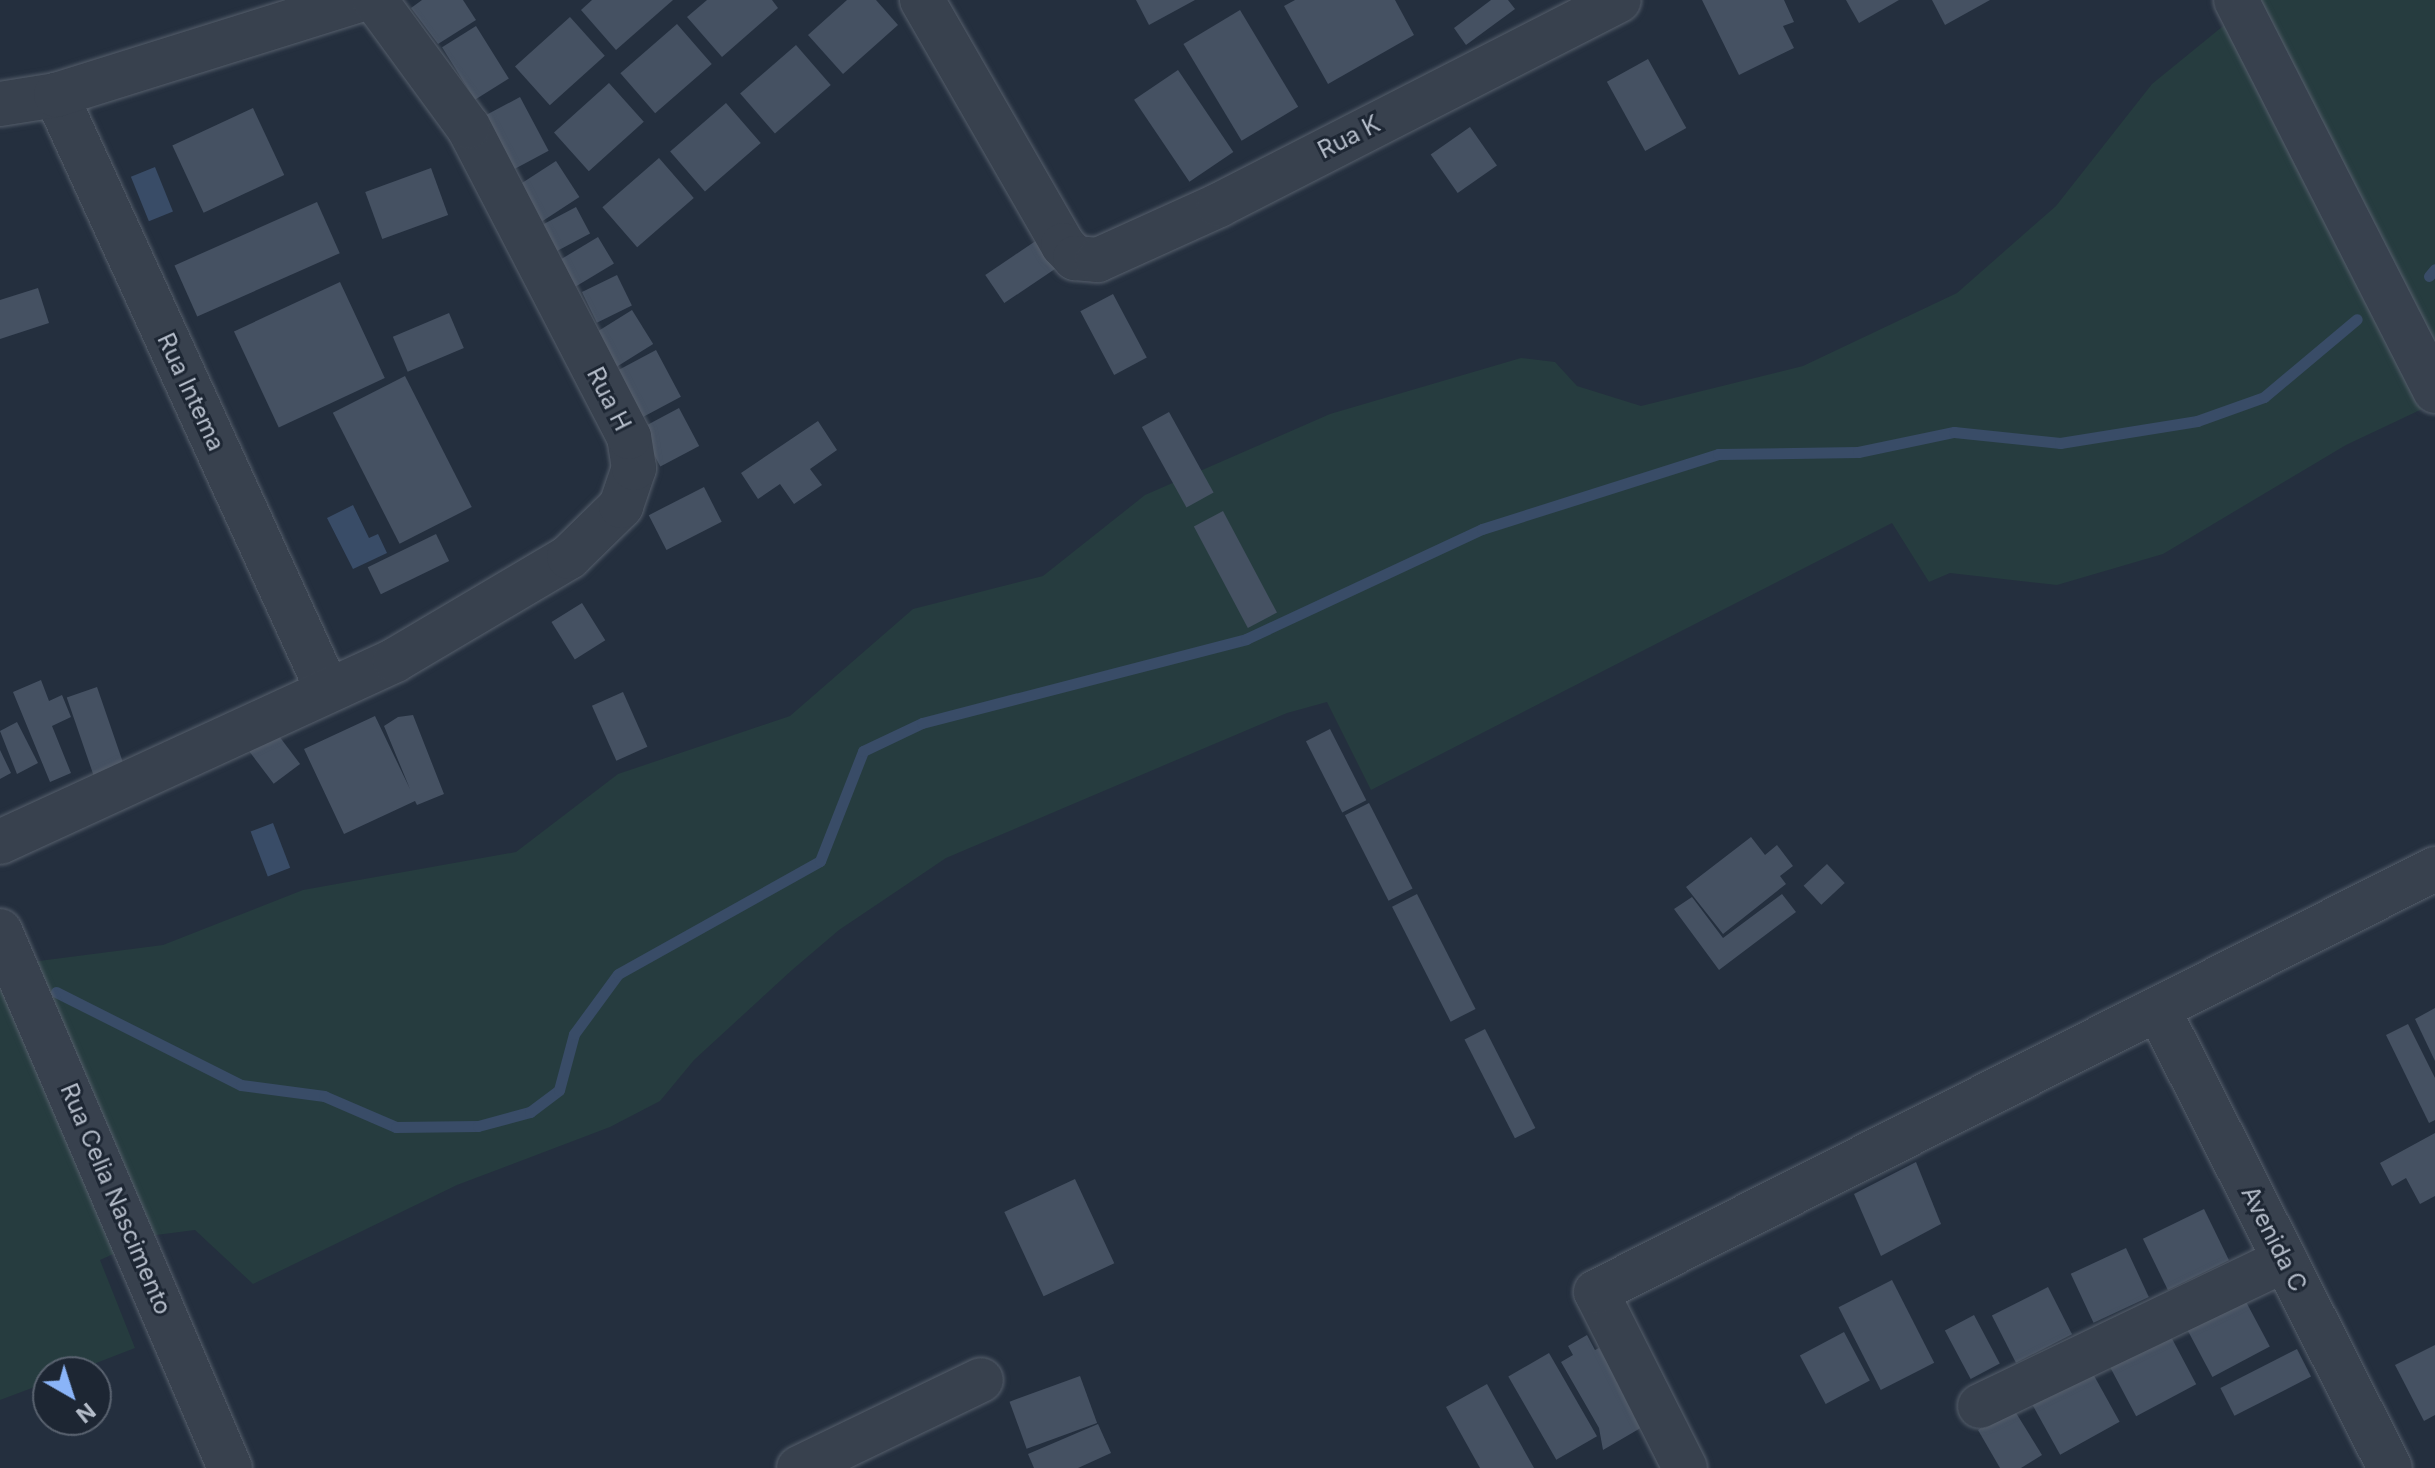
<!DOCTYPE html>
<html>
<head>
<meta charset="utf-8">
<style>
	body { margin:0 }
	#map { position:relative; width:2435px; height:1468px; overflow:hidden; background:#242f3e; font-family:Inter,sans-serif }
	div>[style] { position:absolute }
	.green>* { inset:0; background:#263c3f }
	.water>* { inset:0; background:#394c67; transform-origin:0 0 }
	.stream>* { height:11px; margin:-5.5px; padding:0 5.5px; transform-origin:5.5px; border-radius:5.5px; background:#394c67 }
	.building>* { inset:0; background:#455162; transform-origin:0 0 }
	.roads { filter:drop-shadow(0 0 2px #565f6c) drop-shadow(0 0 2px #565f6c) }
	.minor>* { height:44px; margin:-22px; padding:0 22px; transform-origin:22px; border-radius:22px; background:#38414e }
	span { translate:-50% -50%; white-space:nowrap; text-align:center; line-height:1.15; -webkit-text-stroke:6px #1d2633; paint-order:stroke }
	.street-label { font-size:24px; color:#b4bcc9 }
	.north { position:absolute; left:32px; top:1356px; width:80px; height:80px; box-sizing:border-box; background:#1d2633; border:2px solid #59626f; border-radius:50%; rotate:141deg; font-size:22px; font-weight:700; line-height:32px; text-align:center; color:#b4bcc9 }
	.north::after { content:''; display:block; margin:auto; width:28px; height:36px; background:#8ab4f8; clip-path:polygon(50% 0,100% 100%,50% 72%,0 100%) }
</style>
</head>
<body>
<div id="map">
	<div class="green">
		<div style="clip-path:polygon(2255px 0,2435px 0,2435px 403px,2346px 445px,2163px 554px,2057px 585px,1950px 573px,1929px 582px,1892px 523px,1371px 790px,1327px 702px,1287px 713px,946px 858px,839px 930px,792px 970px,694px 1060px,660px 1101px,610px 1127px,457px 1185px,253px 1284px,195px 1230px,156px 1235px,100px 1260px,135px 1348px,73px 1372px,48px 1372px,48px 1382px,0 1400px,0 966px,163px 945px,303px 890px,516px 852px,618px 774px,790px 716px,913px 609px,1043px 576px,1145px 495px,1330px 414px,1521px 358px,1555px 362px,1577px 386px,1641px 406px,1803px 366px,1957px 293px,2056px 206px,2152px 84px)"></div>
	</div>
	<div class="water">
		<div style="left:155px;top:167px;width:48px;height:26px;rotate:68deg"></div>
		<div style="clip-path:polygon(353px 505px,369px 538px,378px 534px,387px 553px,353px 569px,327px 518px)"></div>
		<div style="left:273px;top:823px;width:48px;height:24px;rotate:69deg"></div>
	</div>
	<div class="stream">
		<div style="left:2429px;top:276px;width:9px;rotate:-49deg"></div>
		<div style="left:56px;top:992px;width:207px;rotate:26.7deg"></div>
		<div style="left:241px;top:1085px;width:84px;rotate:7.5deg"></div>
		<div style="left:324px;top:1096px;width:78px;rotate:23.3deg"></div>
		<div style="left:396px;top:1127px;width:82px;rotate:-0.7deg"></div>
		<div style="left:478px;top:1126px;width:54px;rotate:-15.1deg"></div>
		<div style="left:530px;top:1112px;width:36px;rotate:-37deg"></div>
		<div style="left:559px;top:1090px;width:58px;rotate:-75deg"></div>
		<div style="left:574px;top:1034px;width:74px;rotate:-53.7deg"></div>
		<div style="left:618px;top:974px;width:231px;rotate:-29.2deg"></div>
		<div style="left:820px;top:861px;width:118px;rotate:-68.6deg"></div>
		<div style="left:863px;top:751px;width:65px;rotate:-25.4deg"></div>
		<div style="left:922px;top:723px;width:335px;rotate:-14.5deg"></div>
		<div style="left:1246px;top:639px;width:260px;rotate:-25deg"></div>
		<div style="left:1482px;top:529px;width:248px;rotate:-17.6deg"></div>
		<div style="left:1718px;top:454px;width:140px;rotate:-0.8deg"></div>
		<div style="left:1858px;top:452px;width:98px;rotate:-11.8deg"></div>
		<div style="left:1954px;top:432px;width:107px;rotate:5.9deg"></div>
		<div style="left:2060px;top:443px;width:139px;rotate:-9.1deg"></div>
		<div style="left:2197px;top:421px;width:71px;rotate:-19.7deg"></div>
		<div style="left:2264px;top:397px;width:121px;rotate:-40deg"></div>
	</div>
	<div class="building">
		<div style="clip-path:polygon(422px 0,463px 0,476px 20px,438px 44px,411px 8px)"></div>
		<div style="clip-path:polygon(592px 0,673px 0,616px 50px,581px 10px)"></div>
		<div style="clip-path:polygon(707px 0,772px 0,778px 8px,722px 57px,687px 17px)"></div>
		<div style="clip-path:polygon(847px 0,876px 0,898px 25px,843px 74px,808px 35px)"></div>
		<div style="clip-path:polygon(1136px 0,1195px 0,1149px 25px)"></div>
		<div style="clip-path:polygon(1295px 0,1395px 0,1414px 35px,1328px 84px,1284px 6px)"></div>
		<div style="clip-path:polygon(1491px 0,1508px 0,1515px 9px,1466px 45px,1454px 28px)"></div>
		<div style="clip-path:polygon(1702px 0,1784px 0,1794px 22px,1783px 26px,1794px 48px,1739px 75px)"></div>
		<div style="clip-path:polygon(1846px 0,1899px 0,1859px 23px)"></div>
		<div style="clip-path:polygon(1932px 0,1990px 0,1945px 25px)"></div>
		<div style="left:1240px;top:10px;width:113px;height:66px;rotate:59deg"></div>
		<div style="left:570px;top:17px;width:52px;height:74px;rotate:48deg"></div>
		<div style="left:677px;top:24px;width:53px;height:75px;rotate:49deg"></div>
		<div style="left:476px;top:26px;width:62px;height:40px;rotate:58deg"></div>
		<div style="left:796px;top:45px;width:53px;height:74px;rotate:49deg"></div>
		<div style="left:1648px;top:59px;width:79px;height:47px;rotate:61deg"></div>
		<div style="left:1178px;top:70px;width:99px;height:53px;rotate:56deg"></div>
		<div style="left:609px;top:83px;width:52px;height:74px;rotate:48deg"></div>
		<div style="left:520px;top:97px;width:61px;height:50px;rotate:62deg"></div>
		<div style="left:726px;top:103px;width:53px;height:74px;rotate:49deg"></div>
		<div style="left:253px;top:108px;width:74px;height:89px;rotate:65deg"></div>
		<div style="left:1470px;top:127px;width:47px;height:48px;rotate:55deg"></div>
		<div style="left:659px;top:158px;width:53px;height:75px;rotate:49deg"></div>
		<div style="left:556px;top:161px;width:43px;height:47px;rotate:57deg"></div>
		<div style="left:431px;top:168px;width:50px;height:70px;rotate:70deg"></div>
		<div style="left:317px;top:202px;width:56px;height:156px;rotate:66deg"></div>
		<div style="left:576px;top:207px;width:30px;height:38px;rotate:62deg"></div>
		<div style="left:598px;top:237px;width:31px;height:47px;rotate:59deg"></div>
		<div style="left:1040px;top:238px;width:34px;height:66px;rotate:56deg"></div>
		<div style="left:617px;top:275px;width:34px;height:39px;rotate:64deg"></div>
		<div style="left:340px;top:282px;width:106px;height:117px;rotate:65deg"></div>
		<div style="clip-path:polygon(38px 288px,49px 323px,0 339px,0 300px)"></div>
		<div style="left:1113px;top:294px;width:72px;height:37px;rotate:62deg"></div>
		<div style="left:632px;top:310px;width:40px;height:52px;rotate:58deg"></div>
		<div style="left:449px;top:313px;width:38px;height:61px;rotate:67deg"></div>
		<div style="left:656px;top:350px;width:53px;height:52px;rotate:62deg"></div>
		<div style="left:405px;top:376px;width:147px;height:81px;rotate:63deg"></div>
		<div style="left:679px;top:408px;width:43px;height:44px;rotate:62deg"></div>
		<div style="left:1169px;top:412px;width:92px;height:31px;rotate:61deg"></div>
		<div style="clip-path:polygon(818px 421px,837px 450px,810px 469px,822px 485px,794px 504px,780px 484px,758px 499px,741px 473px)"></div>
		<div style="left:704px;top:487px;width:39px;height:62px;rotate:63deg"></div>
		<div style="left:1223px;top:511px;width:115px;height:33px;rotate:62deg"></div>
		<div style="left:436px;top:534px;width:30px;height:76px;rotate:64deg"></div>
		<div style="left:582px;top:603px;width:44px;height:36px;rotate:58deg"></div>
		<div style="clip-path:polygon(41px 680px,49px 701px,62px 695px,71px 717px,52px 726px,71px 773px,50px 782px,13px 692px)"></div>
		<div style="left:97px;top:687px;width:86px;height:32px;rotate:71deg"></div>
		<div style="left:623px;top:692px;width:60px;height:34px;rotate:66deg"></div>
		<div style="clip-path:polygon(413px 715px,444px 794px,417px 805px,415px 801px,344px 834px,304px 749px,375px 716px,410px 789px,384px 726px,398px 717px)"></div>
		<div style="clip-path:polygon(17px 722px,38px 763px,17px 774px,0 731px)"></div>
		<div style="left:1330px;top:729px;width:80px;height:27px;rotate:63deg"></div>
		<div style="left:276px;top:732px;width:40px;height:33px;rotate:53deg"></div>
		<div style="clip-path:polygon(0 750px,11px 773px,0 779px)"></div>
		<div style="left:1369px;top:803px;width:96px;height:27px;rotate:63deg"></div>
		<div style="clip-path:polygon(1751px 837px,1765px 855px,1777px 845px,1793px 866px,1780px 876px,1786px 884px,1723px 934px,1686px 887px)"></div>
		<div style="left:1827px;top:864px;width:26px;height:32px;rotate:47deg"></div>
		<div style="left:1417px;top:894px;width:129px;height:28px;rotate:63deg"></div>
		<div style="clip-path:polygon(1782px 894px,1796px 912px,1719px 970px,1674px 909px,1692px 897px,1723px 938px)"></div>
		<div style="clip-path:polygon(2435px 1008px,2435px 1061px,2415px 1019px)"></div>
		<div style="clip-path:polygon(2408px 1024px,2435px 1078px,2435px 1120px,2429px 1123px,2386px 1035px)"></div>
		<div style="left:1485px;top:1029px;width:111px;height:23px;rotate:63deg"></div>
		<div style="clip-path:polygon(2435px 1133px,2435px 1196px,2420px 1204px,2406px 1178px,2392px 1186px,2380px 1163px)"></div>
		<div style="clip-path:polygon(1916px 1162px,1941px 1224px,1881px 1256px,1854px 1194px)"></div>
		<div style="left:1075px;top:1179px;width:93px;height:78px;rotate:65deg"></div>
		<div style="left:2204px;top:1209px;width:57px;height:68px;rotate:64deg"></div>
		<div style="left:2126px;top:1248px;width:54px;height:61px;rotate:65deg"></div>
		<div style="left:1892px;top:1280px;width:93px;height:60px;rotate:63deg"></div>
		<div style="left:2048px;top:1287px;width:53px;height:63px;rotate:63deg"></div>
		<div style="left:2244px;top:1298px;width:55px;height:65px;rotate:62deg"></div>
		<div style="left:1974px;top:1315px;width:55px;height:33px;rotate:62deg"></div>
		<div style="left:1844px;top:1332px;width:55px;height:50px;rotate:62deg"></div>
		<div style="left:2169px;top:1333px;width:58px;height:68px;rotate:62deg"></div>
		<div style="clip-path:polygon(1587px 1335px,1595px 1350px,1599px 1348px,1644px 1426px,1603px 1450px,1599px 1428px,1561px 1362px,1573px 1355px,1568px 1346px)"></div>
		<div style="clip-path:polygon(2435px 1345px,2435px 1415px,2424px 1421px,2395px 1365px)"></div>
		<div style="left:2297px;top:1349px;width:31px;height:86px;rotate:63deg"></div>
		<div style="left:1549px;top:1353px;width:96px;height:47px;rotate:60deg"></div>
		<div style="left:2092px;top:1372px;width:57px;height:68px;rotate:61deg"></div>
		<div style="left:1080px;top:1376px;width:50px;height:75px;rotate:70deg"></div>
		<div style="clip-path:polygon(1487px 1384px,1534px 1468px,1480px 1468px,1446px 1407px)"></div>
		<div style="clip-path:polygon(2013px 1408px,2042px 1455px,2021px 1468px,2000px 1468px,1978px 1430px)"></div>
		<div style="clip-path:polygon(1098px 1424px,1111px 1453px,1078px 1468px,1034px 1468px,1028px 1454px)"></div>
	</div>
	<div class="roads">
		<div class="minor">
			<div style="left:922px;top:0;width:283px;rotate:60.1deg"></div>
			<div style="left:1063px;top:245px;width:18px;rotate:47deg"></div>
			<div style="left:1075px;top:258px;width:23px;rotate:5deg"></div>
			<div style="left:1098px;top:260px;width:133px;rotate:-24.4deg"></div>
			<div style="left:1219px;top:205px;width:449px;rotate:-27.1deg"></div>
			<div style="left:2236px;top:0;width:439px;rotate:63deg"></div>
			<div style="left:56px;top:95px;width:653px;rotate:65.48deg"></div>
			<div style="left:0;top:104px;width:57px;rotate:-9.1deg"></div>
			<div style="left:56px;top:95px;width:318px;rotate:-17.4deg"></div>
			<div style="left:0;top:842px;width:435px;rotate:-24.7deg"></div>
			<div style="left:395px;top:660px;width:202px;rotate:-30.6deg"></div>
			<div style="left:569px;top:557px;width:73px;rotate:-44.4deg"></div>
			<div style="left:621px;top:506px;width:40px;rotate:-71.1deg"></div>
			<div style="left:634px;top:468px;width:31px;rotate:-99deg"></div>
			<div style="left:629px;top:437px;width:349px;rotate:-117.4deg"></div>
			<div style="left:468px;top:127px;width:157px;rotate:-126.2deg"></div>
			<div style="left:0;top:931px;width:584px;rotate:66.81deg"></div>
			<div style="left:2158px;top:1009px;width:514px;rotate:63.19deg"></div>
			<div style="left:1980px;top:1406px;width:338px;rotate:-25.6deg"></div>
			<div style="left:799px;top:1468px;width:202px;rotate:-25.8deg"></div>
			<div style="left:1685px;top:1468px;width:197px;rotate:-116.8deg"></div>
			<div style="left:1596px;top:1292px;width:940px;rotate:-26.76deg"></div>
		</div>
	</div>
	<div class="street-label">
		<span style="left:1349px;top:137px;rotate:-27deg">Rua K</span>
		<span style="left:191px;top:392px;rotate:65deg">Rua Intema</span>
		<span style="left:609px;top:399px;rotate:63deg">Rua H</span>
		<span style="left:116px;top:1199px;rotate:67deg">Rua Celia Nascimento</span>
		<span style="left:2274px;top:1239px;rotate:63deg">Avenida C</span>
	</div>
	<div class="north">N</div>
</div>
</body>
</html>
